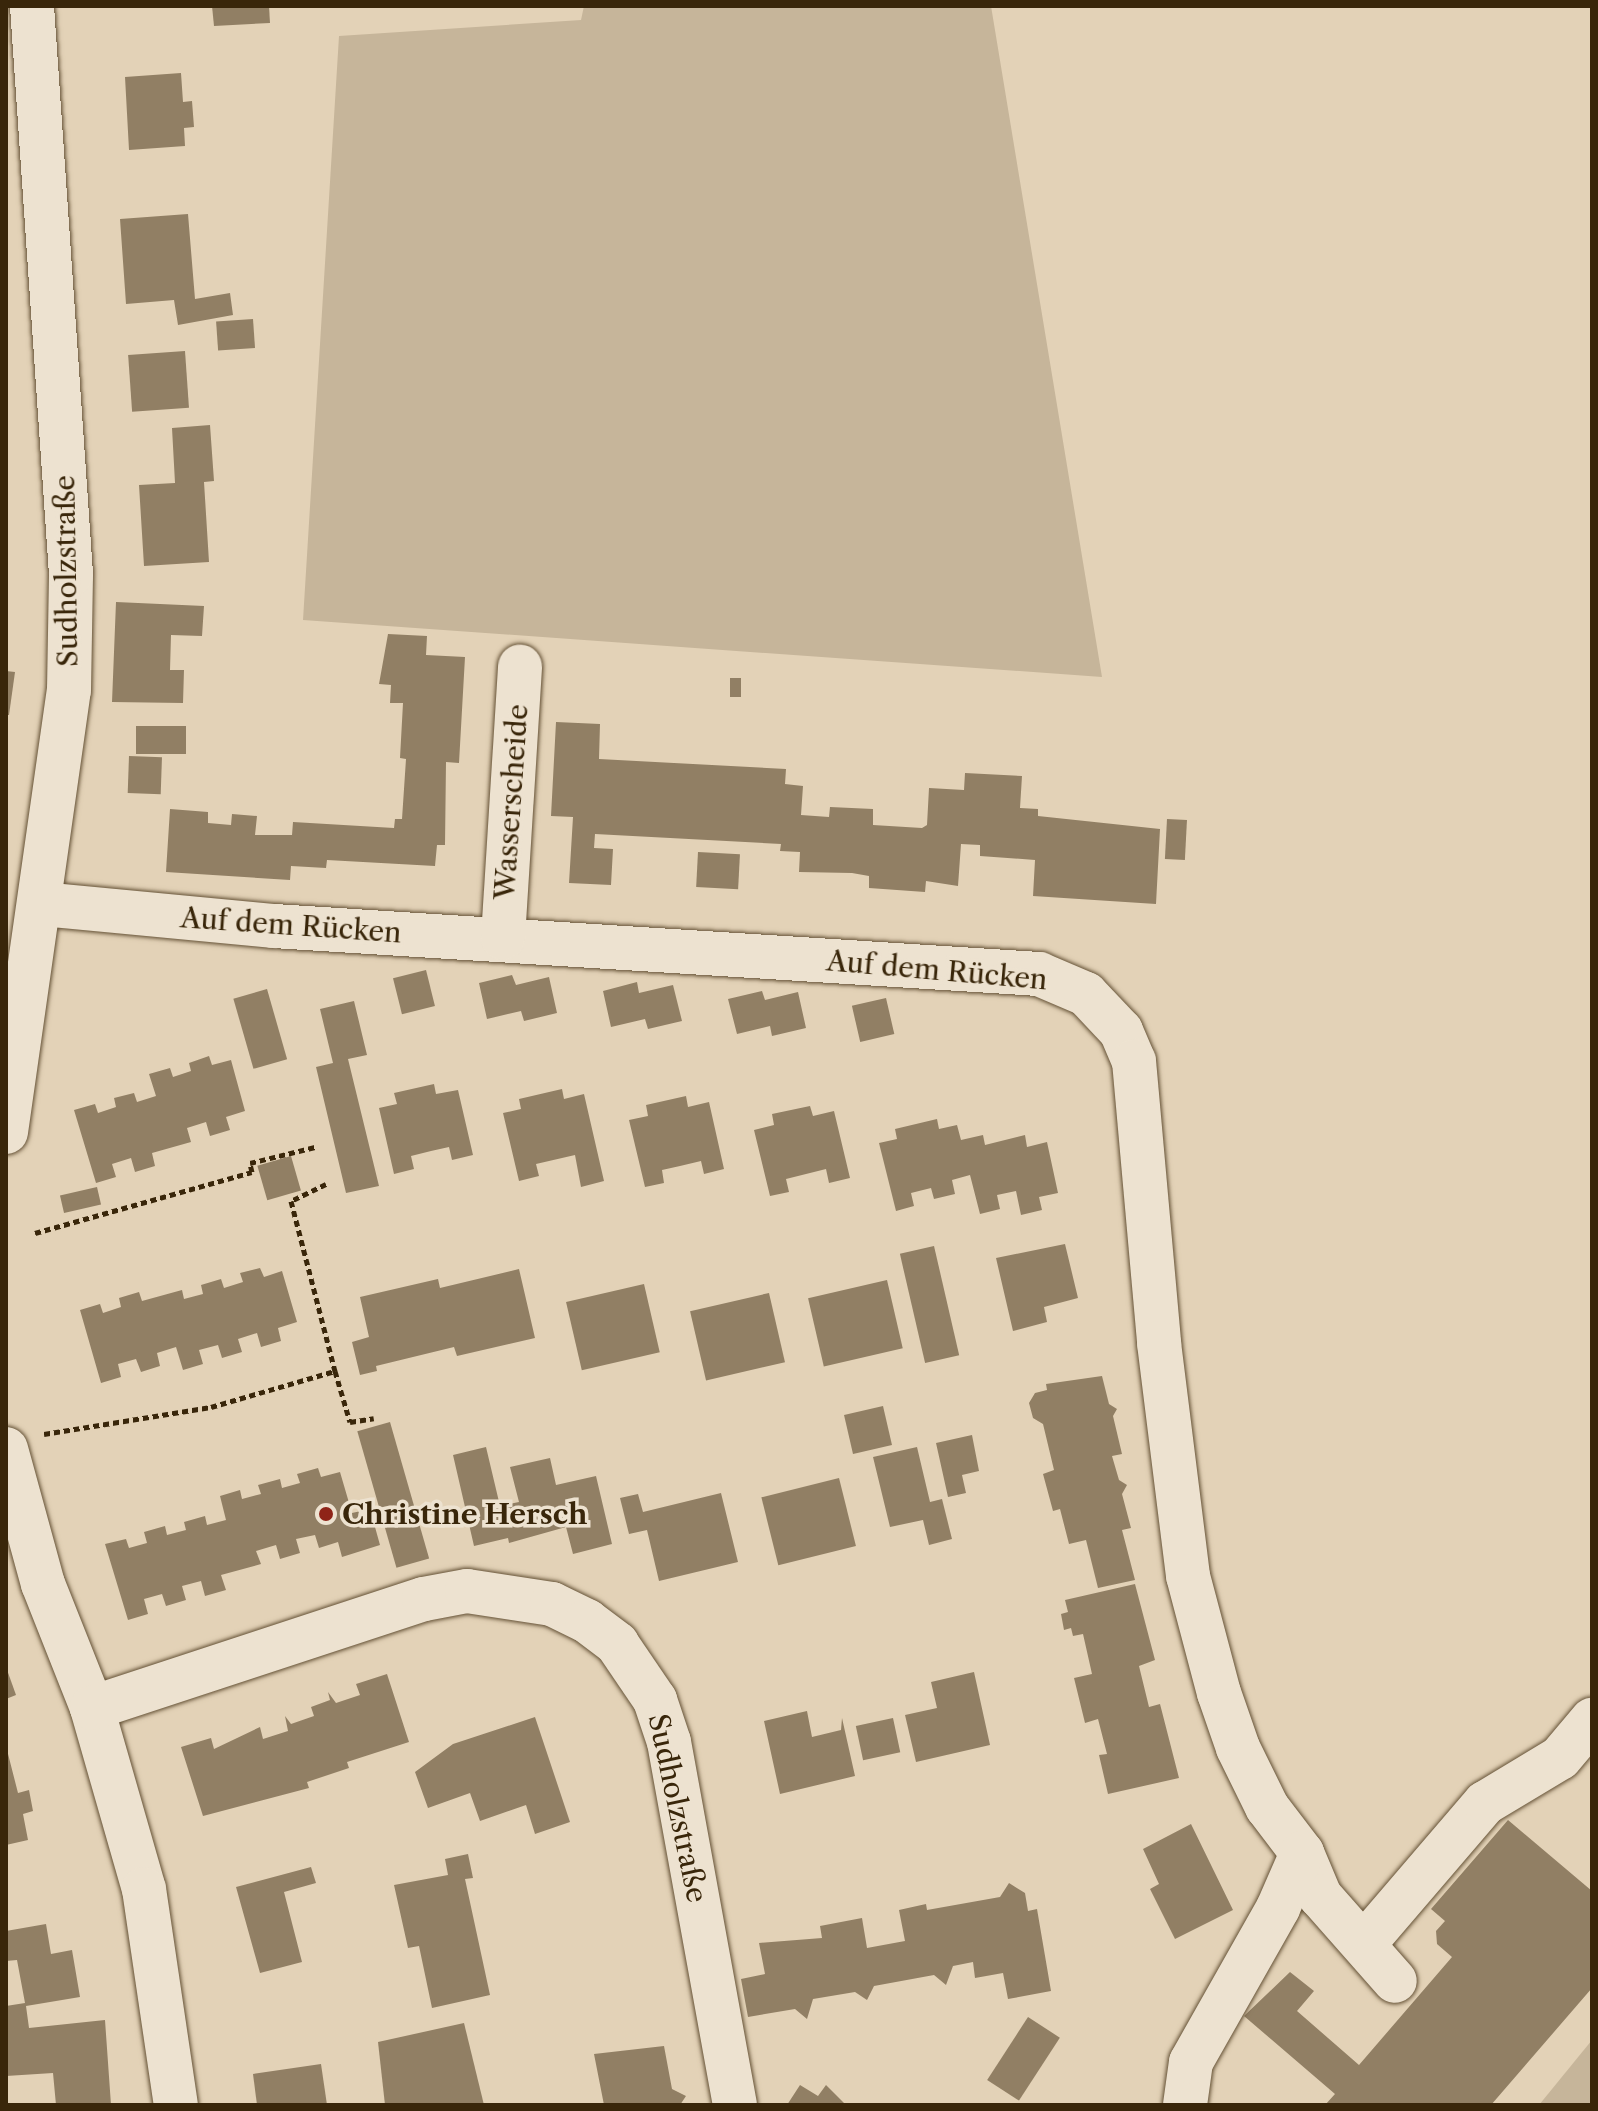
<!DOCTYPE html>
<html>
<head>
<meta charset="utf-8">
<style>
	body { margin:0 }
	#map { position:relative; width:1598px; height:2111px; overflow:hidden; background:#e3d2b7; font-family:"Libre Caslon Text",serif }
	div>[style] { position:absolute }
	.green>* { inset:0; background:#c6b59a }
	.building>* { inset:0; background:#917f64; transform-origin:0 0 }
	.path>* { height:5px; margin-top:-2.5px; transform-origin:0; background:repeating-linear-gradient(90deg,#39260a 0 6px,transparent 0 10px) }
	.roads { filter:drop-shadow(0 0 2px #645135) drop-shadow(0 0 2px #645135) }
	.minor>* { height:44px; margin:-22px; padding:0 22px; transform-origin:22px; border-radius:22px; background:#ede2d0 }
	.dots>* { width:22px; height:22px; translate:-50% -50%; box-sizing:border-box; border:4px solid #ede2d0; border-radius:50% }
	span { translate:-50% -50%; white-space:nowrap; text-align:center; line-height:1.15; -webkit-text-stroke:7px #ede2d0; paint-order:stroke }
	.street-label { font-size:28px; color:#39260a }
	.poi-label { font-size:28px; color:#39260a; font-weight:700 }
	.left { translate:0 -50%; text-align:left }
	.frame { position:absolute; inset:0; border:8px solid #39260a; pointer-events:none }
</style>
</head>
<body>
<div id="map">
	<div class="green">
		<div style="clip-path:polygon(584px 6px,991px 6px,1102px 677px,303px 620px,339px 36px,581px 20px)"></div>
		<div style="clip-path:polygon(1592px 2040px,1592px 2105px,1539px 2105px)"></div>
	</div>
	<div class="building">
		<div style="clip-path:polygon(212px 6px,269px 6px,270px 23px,214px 26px)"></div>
		<div style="clip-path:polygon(181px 73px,183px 102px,192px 101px,194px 127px,184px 128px,185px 146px,129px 150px,125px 77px)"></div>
		<div style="clip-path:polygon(188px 214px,195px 299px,230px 293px,233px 315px,178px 325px,174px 300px,126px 304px,120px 219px)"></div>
		<div style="left:253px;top:319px;width:29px;height:37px;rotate:86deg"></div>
		<div style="left:185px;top:351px;width:57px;height:57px;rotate:86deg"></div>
		<div style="clip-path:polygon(210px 425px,214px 481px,204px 482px,209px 562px,144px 566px,139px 485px,175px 483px,172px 428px)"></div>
		<div style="clip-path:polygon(116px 602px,204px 606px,202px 636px,171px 635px,170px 670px,184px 670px,183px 703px,112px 702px)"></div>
		<div style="clip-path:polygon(388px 634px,427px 636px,426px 655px,465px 657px,459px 763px,446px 762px,445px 845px,437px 845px,435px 866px,327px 860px,326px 868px,291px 866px,290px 880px,166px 872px,170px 809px,208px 812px,208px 823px,231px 825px,232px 814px,257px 816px,255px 835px,292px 835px,293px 822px,394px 828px,395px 819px,402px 819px,406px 759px,400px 758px,403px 703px,390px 703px,391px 685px,379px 684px)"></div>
		<div style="clip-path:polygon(6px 671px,15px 672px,9px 715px,6px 715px)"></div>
		<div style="left:730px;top:678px;width:11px;height:19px"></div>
		<div style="clip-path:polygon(556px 722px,600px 724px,599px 759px,786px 769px,785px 784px,803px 786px,801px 815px,829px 817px,830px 807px,873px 809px,873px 825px,922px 828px,927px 825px,929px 788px,964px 790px,965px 773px,1022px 776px,1020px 808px,1038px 809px,1038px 816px,1160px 829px,1156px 904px,1033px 896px,1035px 860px,980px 856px,980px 845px,961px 844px,958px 886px,926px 881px,925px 892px,869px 888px,869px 876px,852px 873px,799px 872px,800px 852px,780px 851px,781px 844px,595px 834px,594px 848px,613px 849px,611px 885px,569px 883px,573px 817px,551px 816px)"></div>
		<div style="left:136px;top:726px;width:50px;height:28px"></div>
		<div style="left:129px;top:756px;width:33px;height:37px;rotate:2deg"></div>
		<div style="left:1167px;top:819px;width:20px;height:40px;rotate:3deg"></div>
		<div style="left:698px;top:852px;width:42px;height:35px;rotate:3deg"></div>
		<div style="left:426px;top:970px;width:37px;height:34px;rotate:76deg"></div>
		<div style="clip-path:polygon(512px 975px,516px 985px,549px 977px,557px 1013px,524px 1021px,521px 1011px,487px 1019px,479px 983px)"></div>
		<div style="clip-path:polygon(637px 982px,639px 993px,673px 985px,682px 1021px,648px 1029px,645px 1019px,611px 1027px,603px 991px)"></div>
		<div style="left:267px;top:989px;width:73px;height:35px;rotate:74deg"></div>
		<div style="clip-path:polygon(762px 991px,765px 1000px,798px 992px,806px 1028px,772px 1036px,770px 1026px,737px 1034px,728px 999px)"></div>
		<div style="left:886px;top:998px;width:37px;height:35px;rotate:77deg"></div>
		<div style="clip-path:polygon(354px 1001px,367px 1055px,348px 1059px,379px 1186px,346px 1193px,316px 1067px,333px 1063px,320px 1009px)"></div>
		<div style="clip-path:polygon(209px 1056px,212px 1065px,231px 1060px,245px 1111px,226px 1117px,230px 1130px,210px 1136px,206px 1122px,187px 1128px,191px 1142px,152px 1153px,155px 1166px,135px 1172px,131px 1158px,112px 1164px,116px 1177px,96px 1183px,74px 1110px,95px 1104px,98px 1113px,116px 1107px,114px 1098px,134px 1093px,137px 1102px,156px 1096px,149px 1074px,170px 1068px,173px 1077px,191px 1071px,189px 1063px)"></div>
		<div style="clip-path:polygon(434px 1084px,436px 1094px,458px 1090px,473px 1155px,452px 1160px,449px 1147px,431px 1151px,411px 1156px,414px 1169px,394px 1174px,379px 1108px,397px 1104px,394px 1093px)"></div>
		<div style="clip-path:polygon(562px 1089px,564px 1099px,584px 1094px,604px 1181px,581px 1187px,575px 1155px,536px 1164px,539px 1176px,519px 1181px,503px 1113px,521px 1109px,519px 1099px)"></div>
		<div style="clip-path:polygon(686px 1096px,688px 1107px,709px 1102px,724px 1169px,704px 1174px,701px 1161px,680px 1166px,662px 1170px,664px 1183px,645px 1187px,629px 1120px,648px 1116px,646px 1105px)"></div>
		<div style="clip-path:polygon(810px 1106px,813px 1116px,834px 1111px,850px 1178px,829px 1183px,826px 1169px,786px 1179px,789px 1192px,770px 1196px,754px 1130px,774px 1125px,772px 1114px)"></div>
		<div style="clip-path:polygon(937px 1119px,939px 1129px,957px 1125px,961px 1140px,983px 1135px,985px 1145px,1025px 1135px,1027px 1147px,1047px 1142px,1058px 1193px,1039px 1197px,1042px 1210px,1021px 1215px,1016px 1191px,997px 1195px,1000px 1209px,980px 1214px,970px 1175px,952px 1180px,955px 1194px,934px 1199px,931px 1188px,911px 1193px,914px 1206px,896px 1211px,879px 1143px,897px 1139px,895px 1129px)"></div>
		<div style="left:291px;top:1156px;width:36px;height:35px;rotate:74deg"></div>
		<div style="left:97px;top:1187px;width:18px;height:38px;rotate:77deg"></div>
		<div style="clip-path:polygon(1065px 1244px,1078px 1298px,1044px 1307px,1047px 1322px,1013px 1331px,996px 1258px)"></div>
		<div style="left:934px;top:1246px;width:112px;height:35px;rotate:77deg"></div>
		<div style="clip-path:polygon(260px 1268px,264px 1277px,282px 1271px,297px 1322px,278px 1328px,281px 1341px,261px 1347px,257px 1333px,238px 1339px,242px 1352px,222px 1358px,218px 1345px,199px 1350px,203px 1364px,183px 1370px,176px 1347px,157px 1353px,160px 1366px,141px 1372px,136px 1359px,118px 1364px,121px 1377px,101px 1383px,80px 1310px,100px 1304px,103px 1313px,121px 1307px,119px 1298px,139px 1292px,142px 1301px,182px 1290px,184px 1299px,203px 1294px,201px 1285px,221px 1279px,224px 1288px,243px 1282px,240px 1273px)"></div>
		<div style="clip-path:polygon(519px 1269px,535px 1338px,457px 1356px,454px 1347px,376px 1366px,377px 1371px,360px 1375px,352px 1342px,369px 1337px,360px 1297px,438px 1279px,440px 1288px)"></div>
		<div style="left:887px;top:1280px;width:70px;height:81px;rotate:77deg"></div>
		<div style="left:644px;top:1284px;width:70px;height:80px;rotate:77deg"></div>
		<div style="left:769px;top:1293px;width:71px;height:81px;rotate:77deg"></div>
		<div style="clip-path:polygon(1102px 1376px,1109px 1404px,1117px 1409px,1113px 1416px,1122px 1454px,1112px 1456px,1119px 1480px,1127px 1485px,1122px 1494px,1131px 1528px,1122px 1530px,1135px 1580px,1098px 1588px,1086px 1540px,1069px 1544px,1060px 1509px,1053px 1511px,1043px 1474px,1054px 1470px,1043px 1424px,1033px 1418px,1029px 1403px,1035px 1393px,1047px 1390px,1046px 1384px)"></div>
		<div style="left:883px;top:1406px;width:40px;height:40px;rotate:77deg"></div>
		<div style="left:390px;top:1422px;width:142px;height:34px;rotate:74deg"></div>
		<div style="clip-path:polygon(972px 1435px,979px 1471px,962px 1475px,966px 1493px,948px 1497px,936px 1443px)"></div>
		<div style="clip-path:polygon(486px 1447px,500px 1506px,519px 1502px,510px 1467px,550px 1458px,556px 1485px,596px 1476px,612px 1544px,573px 1554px,566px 1527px,509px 1543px,508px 1538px,474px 1546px,453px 1455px)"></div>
		<div style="clip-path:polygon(917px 1447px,930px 1502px,942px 1499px,952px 1539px,929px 1545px,923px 1520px,890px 1527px,873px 1457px)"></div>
		<div style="clip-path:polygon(318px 1468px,321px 1477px,340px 1472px,352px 1513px,370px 1509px,380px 1545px,342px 1557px,338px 1542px,319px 1548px,315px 1535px,296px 1539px,300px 1553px,280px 1559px,276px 1545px,256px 1551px,261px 1564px,221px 1575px,226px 1590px,205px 1596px,201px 1581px,182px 1586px,186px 1600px,166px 1606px,162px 1594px,144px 1599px,148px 1614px,128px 1620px,105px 1544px,126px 1539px,129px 1548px,147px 1543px,144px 1532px,165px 1526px,167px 1535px,186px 1530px,184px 1522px,205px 1516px,207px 1525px,226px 1520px,220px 1496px,240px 1490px,242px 1499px,261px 1494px,258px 1485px,280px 1479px,282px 1488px,300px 1483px,297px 1474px)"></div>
		<div style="left:839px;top:1478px;width:70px;height:80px;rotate:76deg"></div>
		<div style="clip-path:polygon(721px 1493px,738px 1562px,659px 1581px,647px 1530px,629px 1534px,620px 1498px,638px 1494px,643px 1512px)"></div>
		<div style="clip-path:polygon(1135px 1584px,1155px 1660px,1139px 1666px,1149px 1707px,1160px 1704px,1179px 1778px,1108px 1794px,1099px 1755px,1107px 1754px,1098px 1719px,1085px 1723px,1074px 1678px,1092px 1674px,1083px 1634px,1073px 1636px,1071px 1628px,1064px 1630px,1061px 1614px,1068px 1612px,1065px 1600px)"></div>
		<div style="clip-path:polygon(6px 1667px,16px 1695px,6px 1699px)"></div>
		<div style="clip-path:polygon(974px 1672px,990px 1745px,916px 1762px,905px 1715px,937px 1708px,931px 1682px)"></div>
		<div style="clip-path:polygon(387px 1674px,409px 1742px,347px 1762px,349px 1768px,307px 1782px,309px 1788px,203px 1816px,181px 1747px,211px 1738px,214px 1749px,260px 1727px,263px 1739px,288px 1731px,285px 1716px,291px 1724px,314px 1716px,311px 1707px,330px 1700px,328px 1692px,336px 1703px,360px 1695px,356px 1684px)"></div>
		<div style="clip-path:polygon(807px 1711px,812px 1737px,841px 1730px,842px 1718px,855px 1776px,780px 1794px,764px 1721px)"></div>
		<div style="clip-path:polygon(535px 1717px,570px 1822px,535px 1834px,526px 1805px,480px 1821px,470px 1793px,428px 1808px,415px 1772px,453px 1744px)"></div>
		<div style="left:893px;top:1718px;width:35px;height:38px;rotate:78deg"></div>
		<div style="clip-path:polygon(6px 1746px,18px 1793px,29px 1790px,33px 1811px,23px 1814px,28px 1840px,6px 1845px)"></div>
		<div style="clip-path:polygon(1508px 1820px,1592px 1891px,1592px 1988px,1491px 2105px,1325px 2105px,1335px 2094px,1244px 2016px,1290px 1972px,1314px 1991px,1297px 2011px,1359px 2065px,1452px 1957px,1437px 1944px,1436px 1931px,1445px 1921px,1431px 1909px)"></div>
		<div style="clip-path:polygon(1191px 1824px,1233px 1910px,1175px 1939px,1150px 1889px,1159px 1884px,1143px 1849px)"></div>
		<div style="clip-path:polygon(468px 1854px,473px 1878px,465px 1879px,490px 1995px,432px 2008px,419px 1946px,408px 1948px,394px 1885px,448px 1875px,445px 1859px)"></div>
		<div style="clip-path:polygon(311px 1867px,316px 1883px,284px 1892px,302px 1962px,260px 1973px,236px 1887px)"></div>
		<div style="clip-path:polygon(1009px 1883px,1025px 1893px,1028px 1911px,1037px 1909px,1051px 1991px,1008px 1999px,1003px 1973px,975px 1978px,973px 1962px,953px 1966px,946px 1985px,934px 1975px,874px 1986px,867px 2000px,855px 1992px,813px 1999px,807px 2019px,795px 2009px,748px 2017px,741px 1979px,765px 1974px,759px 1943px,822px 1938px,820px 1926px,862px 1918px,867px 1948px,905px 1941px,899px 1910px,926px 1904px,927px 1910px,1000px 1897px)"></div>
		<div style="clip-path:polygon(46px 1924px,51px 1954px,72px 1950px,80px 1997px,26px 2006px,29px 2028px,105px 2020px,111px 2105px,56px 2105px,53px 2073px,6px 2076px,6px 2006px,25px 2003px,17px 1960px,6px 1961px,6px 1931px)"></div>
		<div style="left:1028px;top:2017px;width:38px;height:75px;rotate:33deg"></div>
		<div style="clip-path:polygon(464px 2023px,484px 2105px,385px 2105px,378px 2042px)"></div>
		<div style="clip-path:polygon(664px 2046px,672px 2089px,686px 2096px,680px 2105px,604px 2105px,594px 2054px)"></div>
		<div style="clip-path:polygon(321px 2064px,327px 2105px,257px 2105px,253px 2074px)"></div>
		<div style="clip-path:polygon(800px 2085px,818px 2096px,826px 2085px,846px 2105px,787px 2105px)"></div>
	</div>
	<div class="path">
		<div style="left:326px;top:1184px;width:39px;rotate:154deg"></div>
		<div style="left:291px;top:1201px;width:176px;rotate:75.5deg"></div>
		<div style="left:35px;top:1233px;width:225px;rotate:-15.7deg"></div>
		<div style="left:252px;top:1172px;width:9px;rotate:-103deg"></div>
		<div style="left:250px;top:1163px;width:67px;rotate:-13.8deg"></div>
		<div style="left:44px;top:1434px;width:169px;rotate:-9.2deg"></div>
		<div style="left:211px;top:1407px;width:129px;rotate:-16.2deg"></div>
		<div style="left:335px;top:1371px;width:53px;rotate:73.6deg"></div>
		<div style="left:350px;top:1422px;width:24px;rotate:-9deg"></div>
	</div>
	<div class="roads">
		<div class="minor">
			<div style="left:41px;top:904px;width:234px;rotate:5.4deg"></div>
			<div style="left:274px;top:926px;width:767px;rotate:3.59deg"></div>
			<div style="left:1039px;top:974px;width:51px;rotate:23.1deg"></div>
			<div style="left:1086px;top:994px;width:51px;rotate:46.6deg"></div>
			<div style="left:1121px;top:1031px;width:33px;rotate:67deg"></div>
			<div style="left:1134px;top:1061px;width:283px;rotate:84.9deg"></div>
			<div style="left:1159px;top:1343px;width:235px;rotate:82.9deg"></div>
			<div style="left:1188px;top:1576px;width:121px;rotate:75.2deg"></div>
			<div style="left:1219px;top:1693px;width:58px;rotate:70.9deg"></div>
			<div style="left:1238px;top:1748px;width:66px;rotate:63.8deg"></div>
			<div style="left:1267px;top:1807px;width:58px;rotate:52.7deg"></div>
			<div style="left:1302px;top:1853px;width:47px;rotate:67.3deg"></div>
			<div style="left:1320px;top:1896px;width:113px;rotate:48.6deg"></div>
			<div style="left:503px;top:938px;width:272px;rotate:-86.4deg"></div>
			<div style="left:6px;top:1132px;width:446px;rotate:-81.9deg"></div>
			<div style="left:69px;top:690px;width:116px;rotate:-89deg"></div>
			<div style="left:71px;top:574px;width:569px;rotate:-93.93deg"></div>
			<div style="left:6px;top:1449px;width:140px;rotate:74.7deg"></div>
			<div style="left:43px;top:1584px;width:133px;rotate:68.4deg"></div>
			<div style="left:92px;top:1708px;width:188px;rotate:74deg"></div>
			<div style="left:144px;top:1889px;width:218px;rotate:81.6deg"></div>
			<div style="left:92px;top:1708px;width:349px;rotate:-18.2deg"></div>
			<div style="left:424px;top:1599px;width:44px;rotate:-10.5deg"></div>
			<div style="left:467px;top:1591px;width:86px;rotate:8.7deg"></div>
			<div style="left:552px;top:1604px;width:39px;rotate:26deg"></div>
			<div style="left:587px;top:1621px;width:38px;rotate:37deg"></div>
			<div style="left:617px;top:1644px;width:68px;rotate:55.8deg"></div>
			<div style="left:655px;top:1700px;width:44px;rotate:71.6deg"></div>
			<div style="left:669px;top:1742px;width:369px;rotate:79.7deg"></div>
			<div style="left:1364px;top:1944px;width:186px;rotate:-49.4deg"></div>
			<div style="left:1485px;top:1803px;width:87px;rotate:-31deg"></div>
			<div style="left:1560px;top:1758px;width:50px;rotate:-49.9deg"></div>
			<div style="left:1185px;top:2105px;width:43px;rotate:-82.1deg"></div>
			<div style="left:1191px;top:2062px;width:177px;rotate:-60.5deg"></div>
			<div style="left:1278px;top:1908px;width:60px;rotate:-66.4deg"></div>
		</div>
	</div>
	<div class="dots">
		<div style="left:326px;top:1514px;background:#8f2418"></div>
	</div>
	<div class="street-label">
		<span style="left:66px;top:571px;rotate:-91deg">Sudholzstraße</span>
		<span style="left:511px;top:802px;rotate:-86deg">Wasserscheide</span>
		<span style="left:291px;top:925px;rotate:4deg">Auf dem Rücken</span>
		<span style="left:937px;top:970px;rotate:5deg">Auf dem Rücken</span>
		<span style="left:678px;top:1808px;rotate:78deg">Sudholzstraße</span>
	</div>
	<div class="poi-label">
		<span class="left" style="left:342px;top:1514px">Christine Hersch</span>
	</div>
	<div class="frame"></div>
</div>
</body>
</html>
